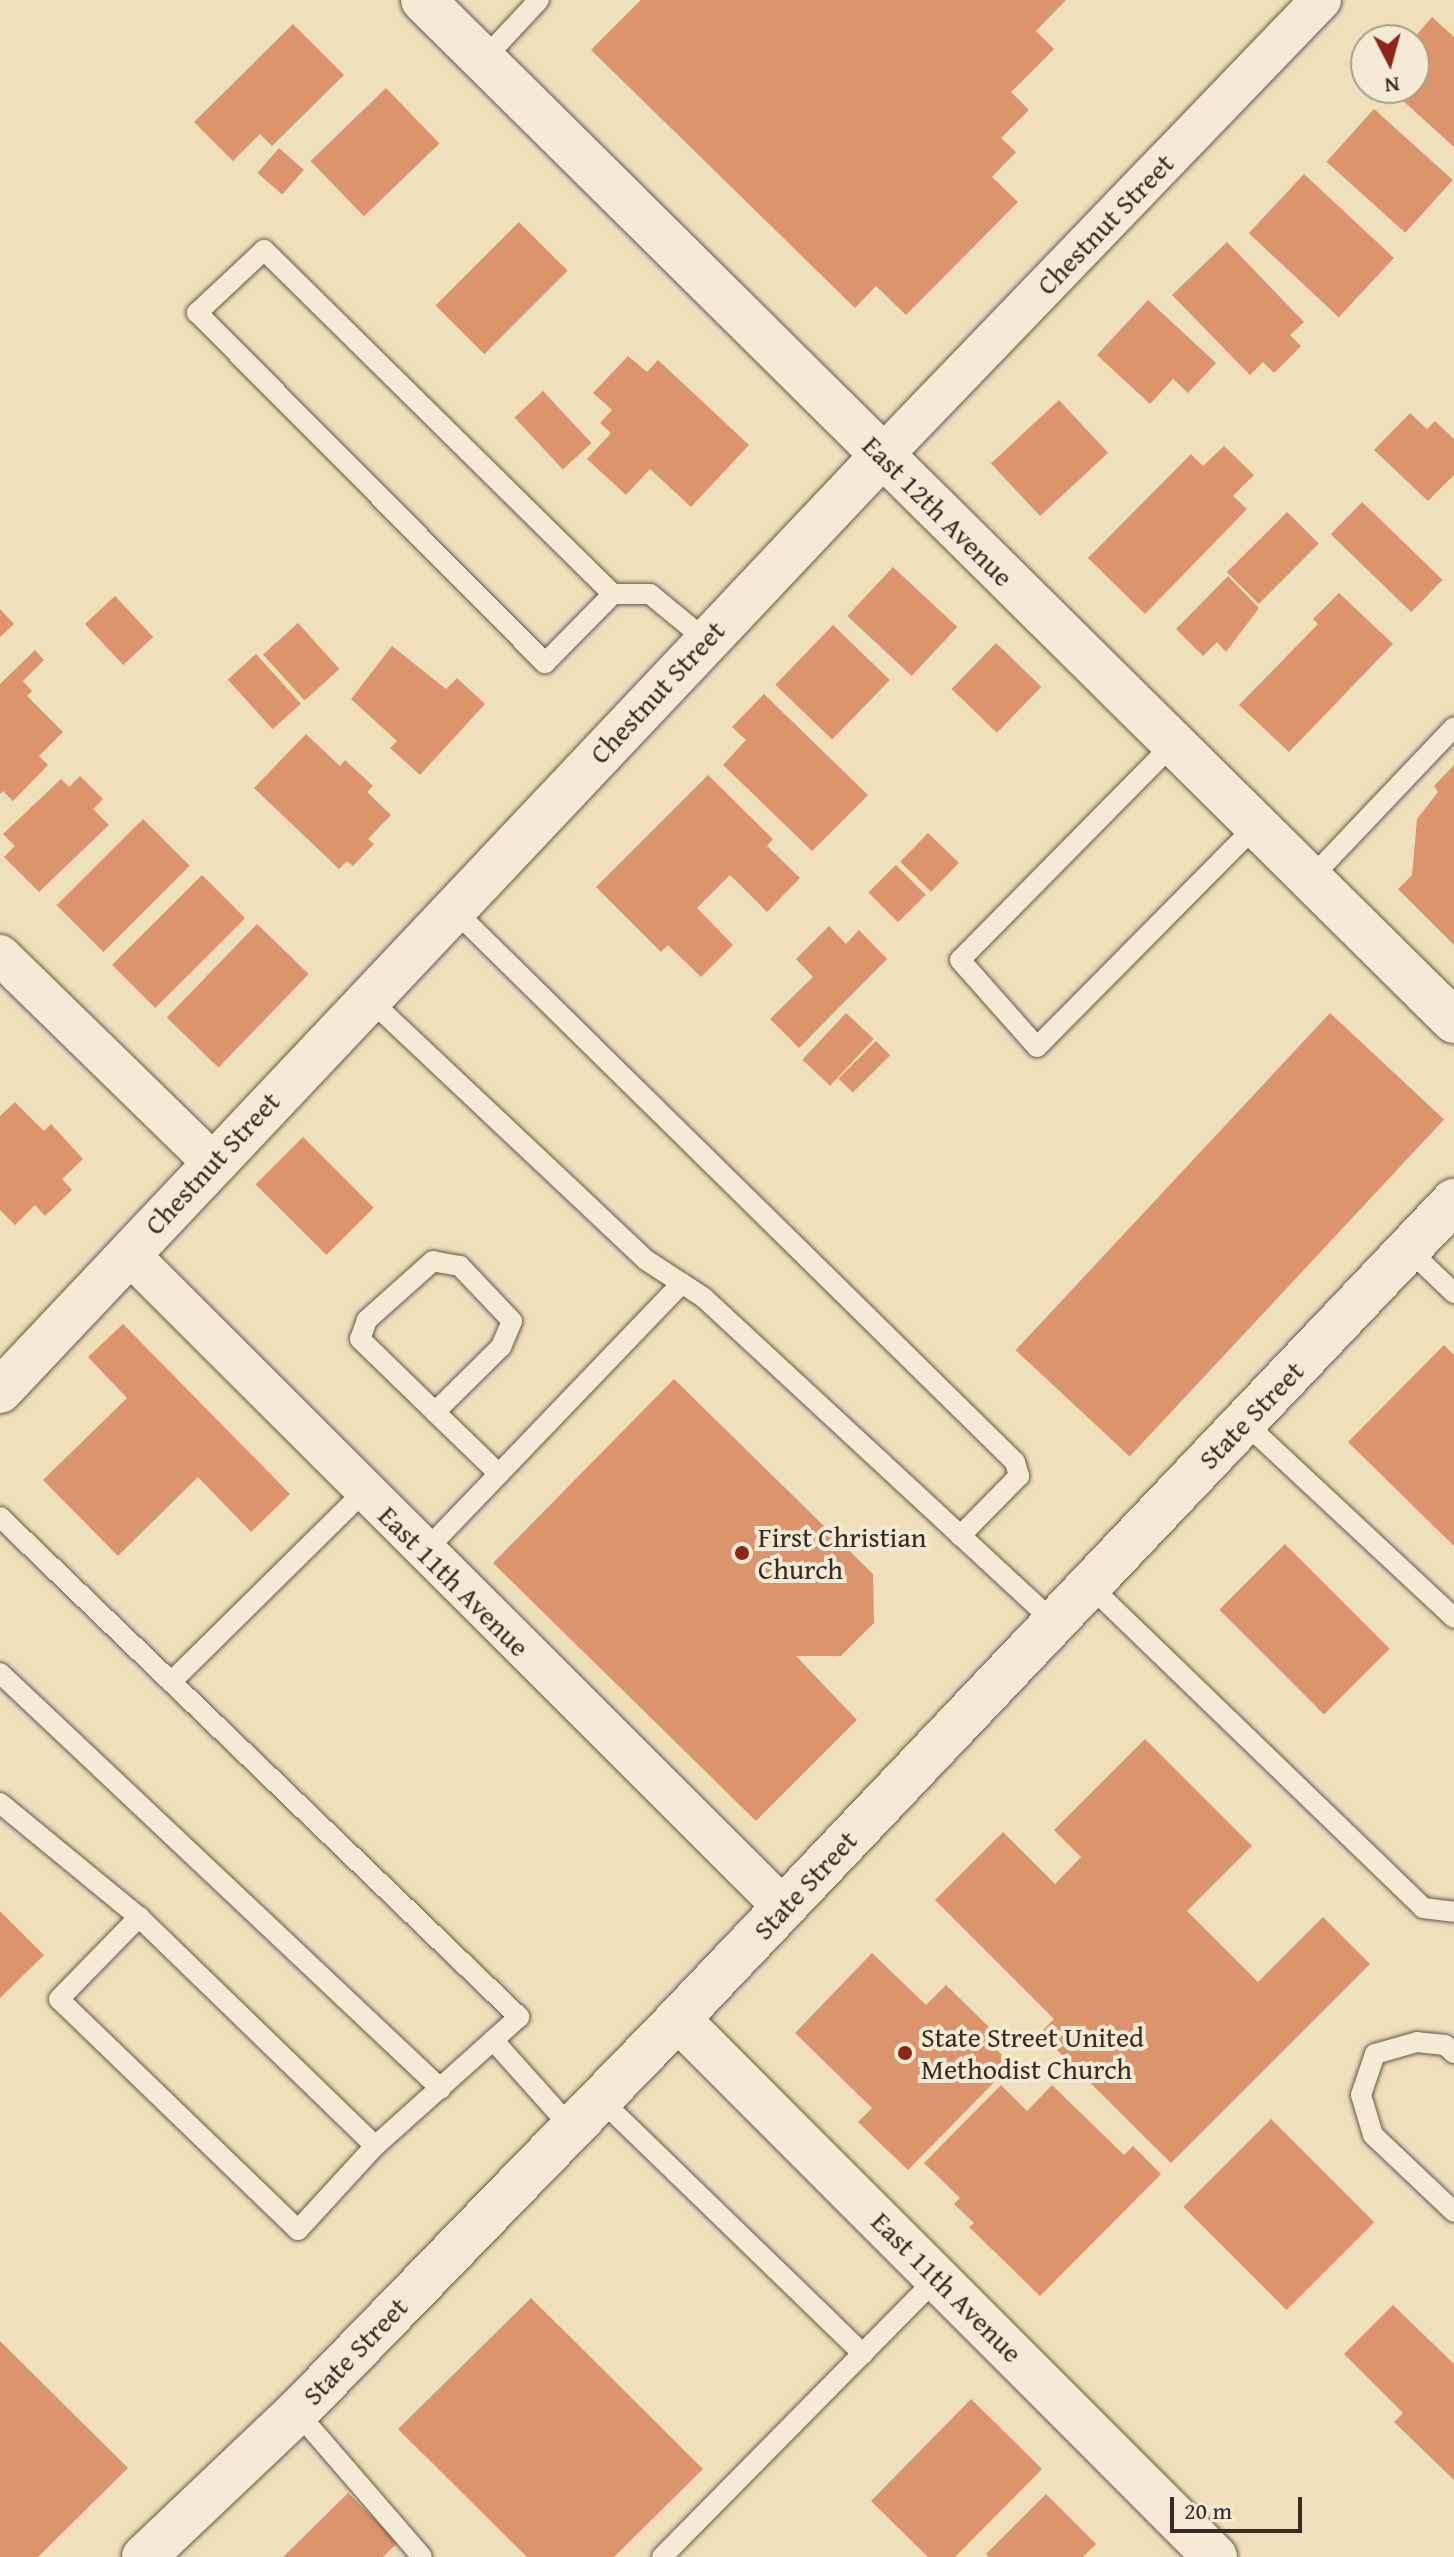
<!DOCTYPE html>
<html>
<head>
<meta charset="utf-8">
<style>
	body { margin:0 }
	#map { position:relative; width:1454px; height:2557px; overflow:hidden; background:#f0dfbb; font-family:"Gentium Book Plus",serif }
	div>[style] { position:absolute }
	.building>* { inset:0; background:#dc946d; transform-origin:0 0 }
	.roads { filter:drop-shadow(0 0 2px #66584b) drop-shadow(0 0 2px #66584b) }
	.lane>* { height:20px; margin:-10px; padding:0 10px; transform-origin:10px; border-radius:10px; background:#f5ead3 }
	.street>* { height:40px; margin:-20px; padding:0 20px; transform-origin:20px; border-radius:20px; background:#f5ead3 }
	.secondary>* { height:44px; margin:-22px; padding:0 22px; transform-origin:22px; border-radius:22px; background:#f5ead3 }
	.dots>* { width:22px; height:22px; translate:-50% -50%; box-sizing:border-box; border:4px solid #f5ead3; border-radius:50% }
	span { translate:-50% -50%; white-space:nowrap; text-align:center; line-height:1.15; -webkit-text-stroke:8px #f5ead3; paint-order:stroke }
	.street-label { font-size:28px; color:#382b26 }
	.poi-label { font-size:28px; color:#382b26 }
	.left { translate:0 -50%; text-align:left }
	.north { position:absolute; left:1350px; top:24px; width:80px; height:80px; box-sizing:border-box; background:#f5ead3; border:2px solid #a99e8e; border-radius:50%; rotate:174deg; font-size:22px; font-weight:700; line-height:32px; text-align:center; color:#382b26 }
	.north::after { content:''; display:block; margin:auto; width:28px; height:36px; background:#8f2418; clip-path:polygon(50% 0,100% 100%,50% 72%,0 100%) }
	.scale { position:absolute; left:1170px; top:2497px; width:132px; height:36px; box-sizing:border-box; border:4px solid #382b26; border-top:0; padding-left:10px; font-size:24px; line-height:28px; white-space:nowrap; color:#382b26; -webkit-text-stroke:6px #f5ead3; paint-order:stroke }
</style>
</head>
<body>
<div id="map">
	<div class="building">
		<div style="clip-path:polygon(641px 0,1066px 0,1036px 31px,1054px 49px,1011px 92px,1029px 110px,1001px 138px,1016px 152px,992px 177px,1018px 202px,906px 315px,876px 286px,855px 308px,591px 50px)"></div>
		<div style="clip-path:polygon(1432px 17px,1454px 37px,1454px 147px,1389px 88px,1414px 88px,1412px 40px)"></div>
		<div style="clip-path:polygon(293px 24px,344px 75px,272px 146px,260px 134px,233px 161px,194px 122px)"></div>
		<div style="left:386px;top:88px;width:77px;height:105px;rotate:46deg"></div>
		<div style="left:1374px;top:109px;width:106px;height:71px;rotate:42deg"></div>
		<div style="left:279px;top:148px;width:33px;height:33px;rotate:41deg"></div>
		<div style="left:1304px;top:174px;width:123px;height:81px;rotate:43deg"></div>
		<div style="left:519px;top:222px;width:69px;height:118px;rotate:45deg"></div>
		<div style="clip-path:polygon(1227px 242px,1304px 322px,1290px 335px,1301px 346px,1274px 373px,1263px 362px,1250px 375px,1172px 295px)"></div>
		<div style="clip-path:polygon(1148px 300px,1216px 363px,1188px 393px,1173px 379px,1150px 404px,1097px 355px)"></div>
		<div style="clip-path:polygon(628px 356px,647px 372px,658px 360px,749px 445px,691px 507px,650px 469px,626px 495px,587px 459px,611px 433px,600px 423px,612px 410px,593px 393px)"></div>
		<div style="left:543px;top:391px;width:71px;height:39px;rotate:47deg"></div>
		<div style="left:1059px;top:400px;width:72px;height:93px;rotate:47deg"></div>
		<div style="clip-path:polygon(1410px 413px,1427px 429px,1435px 421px,1454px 439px,1454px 475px,1428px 501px,1374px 450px)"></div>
		<div style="clip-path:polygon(1224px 446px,1254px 475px,1233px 496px,1247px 509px,1145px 614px,1088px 558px,1191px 454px,1203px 466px)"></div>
		<div style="left:1362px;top:502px;width:112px;height:45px;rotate:44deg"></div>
		<div style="left:1287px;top:512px;width:45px;height:85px;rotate:45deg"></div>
		<div style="left:893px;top:567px;width:88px;height:67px;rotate:43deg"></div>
		<div style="clip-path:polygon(1228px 576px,1259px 608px,1226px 652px,1217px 642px,1203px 656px,1176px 629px)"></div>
		<div style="clip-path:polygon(1339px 593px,1393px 644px,1289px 752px,1239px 705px,1318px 624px,1313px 619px)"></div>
		<div style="left:115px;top:596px;width:56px;height:41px;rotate:47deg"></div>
		<div style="clip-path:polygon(0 609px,14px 624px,0 637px)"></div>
		<div style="left:298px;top:623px;width:62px;height:47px;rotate:48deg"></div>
		<div style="left:833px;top:625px;width:79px;height:83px;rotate:44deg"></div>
		<div style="left:996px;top:643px;width:63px;height:64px;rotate:44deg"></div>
		<div style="clip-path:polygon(392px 646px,446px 689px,457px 678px,485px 704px,420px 775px,390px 748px,397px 741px,351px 699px)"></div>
		<div style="clip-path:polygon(35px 650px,44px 660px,23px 681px,32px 691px,27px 696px,63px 732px,39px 756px,48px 765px,13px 801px,3px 791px,0 794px,0 684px)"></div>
		<div style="left:256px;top:654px;width:67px;height:38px;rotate:48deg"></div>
		<div style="clip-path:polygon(764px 694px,868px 795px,812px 851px,723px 765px,746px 740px,732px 727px)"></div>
		<div style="clip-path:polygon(306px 734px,340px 766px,345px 760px,373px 786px,367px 792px,391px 815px,368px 839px,374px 844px,353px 866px,347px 861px,339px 869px,254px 788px)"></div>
		<div style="clip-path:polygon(1454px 765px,1454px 945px,1398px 889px,1412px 875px,1417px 819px,1438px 792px,1434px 786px)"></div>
		<div style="clip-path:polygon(708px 775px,773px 839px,767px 846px,800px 878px,767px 912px,730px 875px,697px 908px,733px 945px,701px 977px,668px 945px,661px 952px,596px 887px)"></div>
		<div style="clip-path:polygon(80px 776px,103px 799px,93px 809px,109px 825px,39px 892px,4px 857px,15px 846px,3px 834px,61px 779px,69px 787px)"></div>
		<div style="left:143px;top:819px;width:66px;height:122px;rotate:45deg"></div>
		<div style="left:928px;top:833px;width:43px;height:40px;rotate:44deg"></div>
		<div style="left:896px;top:865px;width:42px;height:39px;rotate:45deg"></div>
		<div style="left:202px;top:875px;width:61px;height:127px;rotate:45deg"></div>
		<div style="left:257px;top:924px;width:72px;height:130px;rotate:44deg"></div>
		<div style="clip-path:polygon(829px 926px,846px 944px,859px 930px,887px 959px,799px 1048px,770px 1019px,813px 977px,796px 959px)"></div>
		<div style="left:846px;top:1013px;width:38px;height:64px;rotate:43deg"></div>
		<div style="left:1330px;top:1013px;width:156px;height:461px;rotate:43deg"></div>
		<div style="left:876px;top:1041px;width:20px;height:53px;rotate:45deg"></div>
		<div style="clip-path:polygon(15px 1102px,44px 1131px,51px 1124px,83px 1159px,62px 1179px,72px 1190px,45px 1216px,35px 1205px,15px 1225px,0 1210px,0 1116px)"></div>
		<div style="left:303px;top:1137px;width:100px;height:67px;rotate:45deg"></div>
		<div style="clip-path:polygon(123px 1324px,290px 1494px,251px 1532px,198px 1477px,118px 1556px,43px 1480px,127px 1398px,88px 1357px)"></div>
		<div style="clip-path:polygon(1444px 1345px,1454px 1355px,1454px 1546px,1348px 1442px)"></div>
		<div style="clip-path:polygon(674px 1379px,873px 1574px,874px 1623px,841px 1656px,796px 1656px,857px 1720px,756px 1821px,493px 1563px)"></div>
		<div style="left:1285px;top:1544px;width:148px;height:93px;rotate:45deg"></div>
		<div style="clip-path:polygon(1145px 1739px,1252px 1846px,1187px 1911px,1258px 1982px,1323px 1917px,1370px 1964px,1171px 2163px,1040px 2033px,1054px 2019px,935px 1900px,1003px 1832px,1055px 1884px,1081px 1857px,1054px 1830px)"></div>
		<div style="clip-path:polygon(0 1911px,44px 1955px,0 1998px)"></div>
		<div style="clip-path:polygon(872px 1953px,926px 2005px,946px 1985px,992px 2030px,984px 2038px,1012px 2064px,908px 2170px,858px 2122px,872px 2108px,795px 2033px)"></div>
		<div style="clip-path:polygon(1001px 2085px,1027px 2111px,1052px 2085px,1124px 2155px,1133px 2146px,1161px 2174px,1040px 2296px,969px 2227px,974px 2223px,954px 2204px,960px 2198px,924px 2163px)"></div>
		<div style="left:1271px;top:2119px;width:146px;height:124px;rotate:45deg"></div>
		<div style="clip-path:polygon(531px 2298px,703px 2469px,614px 2557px,527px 2557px,398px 2429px)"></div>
		<div style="clip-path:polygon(1393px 2305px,1454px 2364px,1454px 2480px,1394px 2422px,1403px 2413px,1344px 2354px)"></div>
		<div style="clip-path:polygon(0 2341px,128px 2468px,38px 2557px,0 2557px)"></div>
		<div style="clip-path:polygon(971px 2399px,1042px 2469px,955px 2557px,928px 2557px,871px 2501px)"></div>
		<div style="clip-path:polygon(348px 2493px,398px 2542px,383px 2557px,283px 2557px)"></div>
		<div style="clip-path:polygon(1046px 2494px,1096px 2544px,1083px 2557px,989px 2557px,986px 2554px)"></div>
	</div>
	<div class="roads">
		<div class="lane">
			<div style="left:483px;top:60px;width:82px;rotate:-47deg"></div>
			<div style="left:613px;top:594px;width:97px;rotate:134.6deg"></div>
			<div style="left:545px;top:663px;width:494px;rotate:-134.8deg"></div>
			<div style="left:197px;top:313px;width:92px;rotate:-43.2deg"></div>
			<div style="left:264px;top:250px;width:490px;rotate:44.6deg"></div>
			<div style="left:613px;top:594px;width:37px"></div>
			<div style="left:650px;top:594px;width:72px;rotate:39.4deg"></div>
			<div style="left:1173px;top:744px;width:303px;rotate:134.6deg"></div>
			<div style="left:960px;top:960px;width:116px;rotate:48.5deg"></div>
			<div style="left:1037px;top:1047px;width:311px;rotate:-45.3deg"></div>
			<div style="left:1310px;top:879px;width:209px;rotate:-46.5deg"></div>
			<div style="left:453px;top:909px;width:788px;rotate:44.54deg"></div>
			<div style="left:1015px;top:1462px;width:15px;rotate:74deg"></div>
			<div style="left:1019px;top:1476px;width:84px;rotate:134.5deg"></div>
			<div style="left:368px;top:998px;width:382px;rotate:43.3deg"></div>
			<div style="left:646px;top:1260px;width:68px;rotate:33deg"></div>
			<div style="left:703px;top:1297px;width:478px;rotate:42.8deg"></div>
			<div style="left:1408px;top:1249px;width:64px;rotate:43.7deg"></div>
			<div style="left:435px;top:1412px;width:93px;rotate:-44.6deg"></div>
			<div style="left:501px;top:1347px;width:28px;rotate:-67deg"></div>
			<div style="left:512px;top:1321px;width:76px;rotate:-133.4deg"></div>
			<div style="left:460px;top:1266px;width:27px;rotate:-170deg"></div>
			<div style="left:433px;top:1261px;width:89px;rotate:138.2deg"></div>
			<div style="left:367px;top:1320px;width:20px;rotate:110deg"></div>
			<div style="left:360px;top:1339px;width:105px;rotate:44.2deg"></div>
			<div style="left:435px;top:1412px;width:89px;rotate:44.1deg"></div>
			<div style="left:1244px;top:1422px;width:287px;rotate:43deg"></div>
			<div style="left:0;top:1517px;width:721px;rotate:43.93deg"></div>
			<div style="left:519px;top:2017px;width:193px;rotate:138.1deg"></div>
			<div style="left:425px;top:1551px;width:371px;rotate:-46.2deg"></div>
			<div style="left:1089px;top:1585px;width:465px;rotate:44deg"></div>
			<div style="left:1423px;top:1908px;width:31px;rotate:7deg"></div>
			<div style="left:0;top:1673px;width:606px;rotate:43.33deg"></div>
			<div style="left:171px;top:1682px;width:272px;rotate:-44.6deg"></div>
			<div style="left:0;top:1803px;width:180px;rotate:39.4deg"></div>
			<div style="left:139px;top:1917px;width:329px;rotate:44.1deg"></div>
			<div style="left:375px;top:2146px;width:114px;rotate:132.5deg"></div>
			<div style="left:298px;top:2230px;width:332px;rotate:-136deg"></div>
			<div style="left:59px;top:1999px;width:115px;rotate:-45.7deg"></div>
			<div style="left:493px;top:2040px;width:115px;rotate:48.2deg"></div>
			<div style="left:1454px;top:2053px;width:12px;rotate:-138deg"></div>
			<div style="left:1445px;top:2045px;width:28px;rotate:-174deg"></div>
			<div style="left:1417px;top:2042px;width:44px;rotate:164.1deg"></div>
			<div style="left:1375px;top:2054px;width:43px;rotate:108.9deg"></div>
			<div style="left:1361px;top:2095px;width:42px;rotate:73.3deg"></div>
			<div style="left:1373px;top:2135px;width:112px;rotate:43.5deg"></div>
			<div style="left:599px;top:2098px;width:368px;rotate:44.1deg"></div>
			<div style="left:297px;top:2412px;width:191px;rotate:49.2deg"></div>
			<div style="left:662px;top:2557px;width:392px;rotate:-45.4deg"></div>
		</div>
		<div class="street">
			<div style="left:882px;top:456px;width:633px;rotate:-46.09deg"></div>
			<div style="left:0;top:955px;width:298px;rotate:44.3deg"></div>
			<div style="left:128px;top:1253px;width:926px;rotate:44.96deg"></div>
		</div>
		<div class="secondary">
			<div style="left:423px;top:0;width:1451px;rotate:44.72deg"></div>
			<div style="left:0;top:1391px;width:1285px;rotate:-46.67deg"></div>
			<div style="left:678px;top:2019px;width:760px;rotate:45.05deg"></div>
			<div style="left:144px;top:2557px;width:211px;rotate:-43.5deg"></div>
			<div style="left:297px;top:2412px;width:547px;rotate:-45.89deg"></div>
			<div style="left:678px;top:2019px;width:1128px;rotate:-46.51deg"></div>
		</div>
	</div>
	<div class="dots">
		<div style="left:742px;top:1553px;background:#8f2418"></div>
		<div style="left:905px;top:2053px;background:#8f2418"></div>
	</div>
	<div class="street-label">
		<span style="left:1105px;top:224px;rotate:-46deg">Chestnut Street</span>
		<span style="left:938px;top:511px;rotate:45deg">East 12th Avenue</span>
		<span style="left:657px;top:692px;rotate:-47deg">Chestnut Street</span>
		<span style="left:212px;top:1163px;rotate:-47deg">Chestnut Street</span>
		<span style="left:1251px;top:1415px;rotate:-46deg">State Street</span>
		<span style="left:454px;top:1581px;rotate:45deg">East 11th Avenue</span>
		<span style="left:805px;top:1885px;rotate:-47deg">State Street</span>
		<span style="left:947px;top:2287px;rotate:45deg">East 11th Avenue</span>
		<span style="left:355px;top:2351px;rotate:-46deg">State Street</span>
	</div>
	<div class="poi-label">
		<span class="left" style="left:758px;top:1553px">First Christian<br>Church</span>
		<span class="left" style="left:921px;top:2053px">State Street United<br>Methodist Church</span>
	</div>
	<div class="north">N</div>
	<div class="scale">20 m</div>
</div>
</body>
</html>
